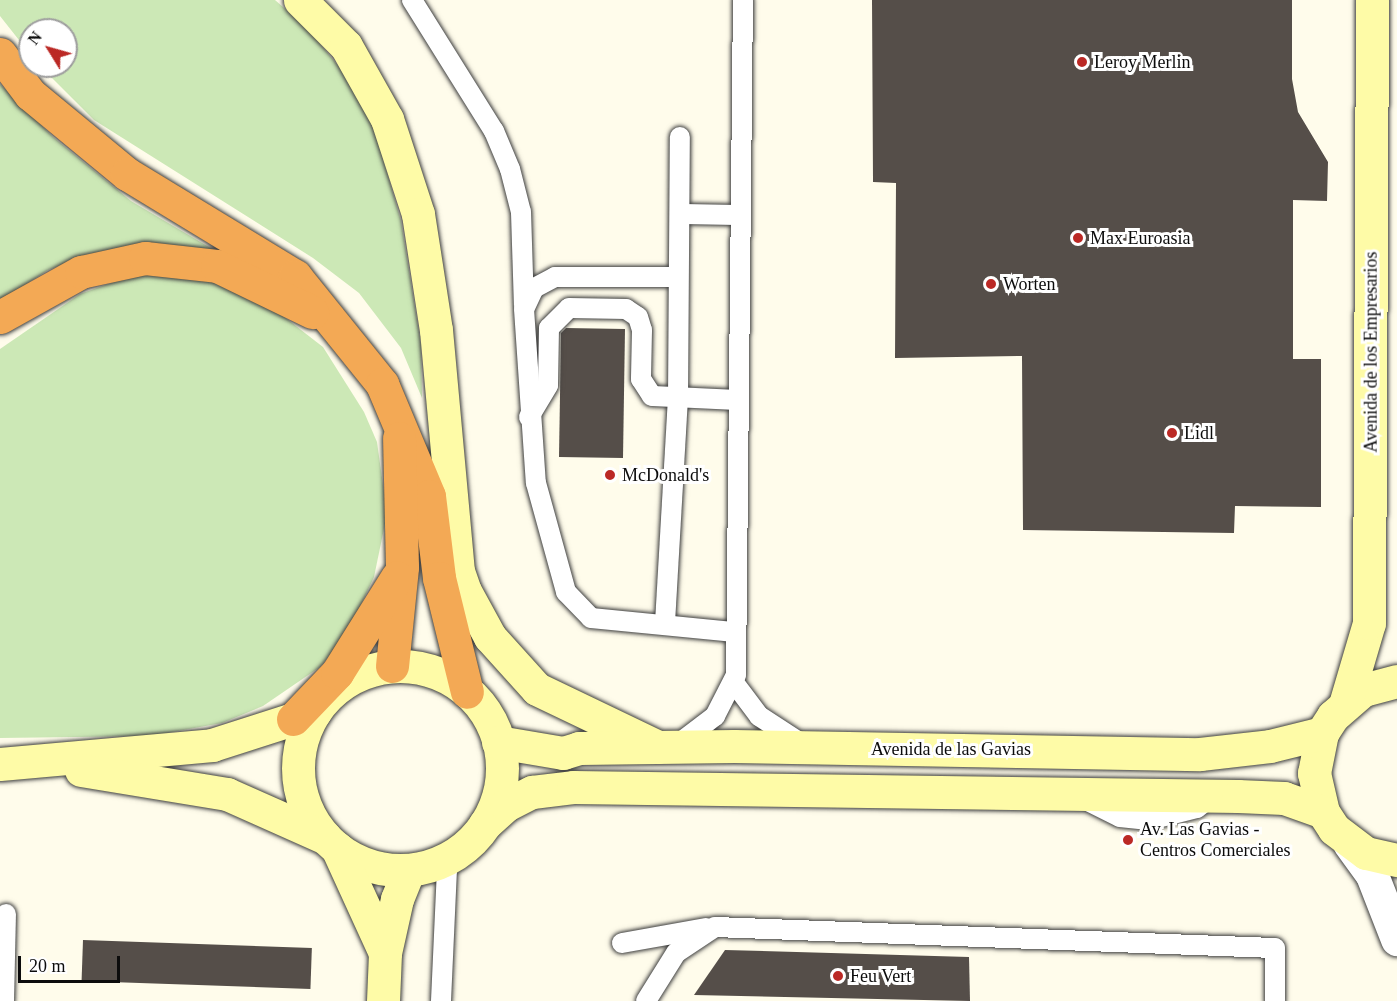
<!DOCTYPE html>
<html>
<head>
<meta charset="utf-8">
<style>
	body { margin:0 }
	#map { position:relative; width:1397px; height:1001px; overflow:hidden; background:#fffceb; font-family:Georgia,serif }
	div>[style] { position:absolute }
	.green>* { inset:0; background:#cce8b6 }
	.building>* { inset:0; background:#554e49; transform-origin:0 0 }
	.roads { filter:drop-shadow(0 0 2px #3f3f3f) drop-shadow(0 0 2px #3f3f3f) }
	.lane>* { height:20px; margin:-10px; padding:0 10px; transform-origin:10px; border-radius:10px; background:#fff }
	.street>* { height:33px; margin:-16.5px; padding:0 16.5px; transform-origin:16.5px; border-radius:16.5px; background:#fff }
	.secondary>* { height:33px; margin:-16.5px; padding:0 16.5px; transform-origin:16.5px; border-radius:16.5px; background:#fefba7 }
	.secondary>.ring { margin:-16.5px; padding:0; box-sizing:content-box; background:none; border:33px solid #fefba7; border-radius:50% }
	.highway>* { height:33px; margin:-16.5px; padding:0 16.5px; transform-origin:16.5px; border-radius:16.5px; background:#f3a955 }
	.dots>* { width:16px; height:16px; translate:-50% -50%; box-sizing:border-box; border:3px solid #fff; border-radius:50% }
	span { translate:-50% -50%; white-space:nowrap; text-align:center; line-height:1.15; -webkit-text-stroke:6px #fff; paint-order:stroke }
	.poi-label { font-size:18px; color:#0c0c0c }
	.left { translate:0 -50%; text-align:left }
	.street-label { font-size:18px; color:#0c0c0c }
	.north { position:absolute; left:18px; top:18px; width:60px; height:60px; box-sizing:border-box; background:#fff; border:2px solid #9e9e9e; border-radius:50%; rotate:307deg; font-size:16px; font-weight:700; line-height:24px; text-align:center; color:#0c0c0c }
	.north::after { content:''; display:block; margin:auto; width:21px; height:27px; background:#bb2925; clip-path:polygon(50% 0,100% 100%,50% 72%,0 100%) }
	.scale { position:absolute; left:18px; top:956px; width:102px; height:27px; box-sizing:border-box; border:3px solid #0c0c0c; border-top:0; padding-left:8px; font-size:18px; line-height:21px; white-space:nowrap; color:#0c0c0c; -webkit-text-stroke:4px #fff; paint-order:stroke }
</style>
</head>
<body>
<div id="map">
	<div class="green">
		<div style="clip-path:polygon(0 0,275px 0,307px 28px,358px 90px,373px 124px,401px 221px,421px 345px,422px 398px,401px 348px,359px 293px,313px 258px,94px 120px,40px 66px,66px 66px,66px 30px,30px 30px,30px 54px,0 16px)"></div>
		<div style="clip-path:polygon(0 84px,53px 137px,131px 201px,214px 250px,85px 256px,48px 270px,0 301px)"></div>
		<div style="clip-path:polygon(142px 272px,228px 284px,265px 302px,323px 347px,364px 412px,377px 442px,387px 514px,374px 577px,346px 636px,320px 667px,263px 706px,222px 723px,150px 736px,0 738px,0 349px,80px 294px)"></div>
	</div>
	<div class="building">
		<div style="clip-path:polygon(872px 0,1292px 0,1292px 79px,1298px 112px,1328px 162px,1327px 201px,1293px 200px,1293px 359px,1321px 359px,1321px 507px,1235px 506px,1234px 533px,1023px 530px,1022px 356px,895px 358px,896px 183px,873px 182px)"></div>
		<div style="clip-path:polygon(566px 328px,625px 329px,623px 458px,559px 457px,561px 333px)"></div>
		<div style="left:83px;top:940px;width:229px;height:41px;rotate:2deg"></div>
		<div style="clip-path:polygon(725px 950px,969px 957px,970px 1001px,694px 995px)"></div>
	</div>
	<div class="roads">
		<div class="lane">
			<div style="left:412px;top:0;width:155px;rotate:58deg"></div>
			<div style="left:494px;top:131px;width:41px;rotate:67.2deg"></div>
			<div style="left:510px;top:169px;width:44px;rotate:75.7deg"></div>
			<div style="left:521px;top:212px;width:93px;rotate:88.2deg"></div>
			<div style="left:680px;top:214px;width:60px;rotate:1deg"></div>
			<div style="left:678px;top:277px;width:123px;rotate:180deg"></div>
			<div style="left:555px;top:277px;width:24px;rotate:152deg"></div>
			<div style="left:534px;top:288px;width:23px;rotate:115deg"></div>
			<div style="left:524px;top:309px;width:174px;rotate:86.1deg"></div>
			<div style="left:536px;top:483px;width:113px;rotate:74.6deg"></div>
			<div style="left:566px;top:592px;width:36px;rotate:46deg"></div>
			<div style="left:591px;top:618px;width:145px;rotate:5.6deg"></div>
			<div style="left:529px;top:417px;width:37px;rotate:-59deg"></div>
			<div style="left:548px;top:385px;width:57px;rotate:-89deg"></div>
			<div style="left:549px;top:328px;width:28px;rotate:-45deg"></div>
			<div style="left:569px;top:308px;width:57px;rotate:1deg"></div>
			<div style="left:626px;top:309px;width:14px;rotate:34deg"></div>
			<div style="left:638px;top:317px;width:14px;rotate:73deg"></div>
			<div style="left:642px;top:330px;width:49px;rotate:91.2deg"></div>
			<div style="left:641px;top:379px;width:20px;rotate:57deg"></div>
			<div style="left:652px;top:396px;width:86px;rotate:2.7deg"></div>
			<div style="left:665px;top:623px;width:223px;rotate:-86.7deg"></div>
			<div style="left:678px;top:400px;width:263px;rotate:-89.6deg"></div>
			<div style="left:735px;top:684px;width:40px;rotate:53deg"></div>
			<div style="left:759px;top:716px;width:48px;rotate:33deg"></div>
			<div style="left:677px;top:745px;width:48px;rotate:-37.3deg"></div>
			<div style="left:715px;top:716px;width:46px;rotate:-62.9deg"></div>
			<div style="left:736px;top:675px;width:675px;rotate:-89.41deg"></div>
			<div style="left:1082px;top:798px;width:42px;rotate:26.6deg"></div>
			<div style="left:1120px;top:817px;width:29px;rotate:6deg"></div>
			<div style="left:1149px;top:820px;width:49px;rotate:-14deg"></div>
			<div style="left:1197px;top:808px;width:14px;rotate:-39deg"></div>
			<div style="left:622px;top:943px;width:85px;rotate:-10.1deg"></div>
			<div style="left:4px;top:1001px;width:87px;rotate:-88.7deg"></div>
			<div style="left:441px;top:1001px;width:131px;rotate:-87.4deg"></div>
			<div style="left:447px;top:870px;width:15px;rotate:-70deg"></div>
			<div style="left:646px;top:1001px;width:57px;rotate:-58deg"></div>
			<div style="left:676px;top:953px;width:47px;rotate:-33.7deg"></div>
			<div style="left:715px;top:927px;width:560px;rotate:2.15deg"></div>
			<div style="left:1275px;top:948px;width:53px;rotate:90deg"></div>
		</div>
		<div class="street">
			<div style="left:1349px;top:843px;width:39px;rotate:54deg"></div>
			<div style="left:1372px;top:875px;width:69px;rotate:68.7deg"></div>
		</div>
		<div class="secondary">
			<div style="left:300px;top:0;width:65px;rotate:45deg"></div>
			<div style="left:346px;top:46px;width:84px;rotate:60.7deg"></div>
			<div style="left:387px;top:119px;width:100px;rotate:71.9deg"></div>
			<div style="left:418px;top:214px;width:117px;rotate:81.2deg"></div>
			<div style="left:436px;top:330px;width:242px;rotate:84.8deg"></div>
			<div style="left:458px;top:571px;width:21px;rotate:71deg"></div>
			<div style="left:465px;top:591px;width:52px;rotate:61.5deg"></div>
			<div style="left:490px;top:637px;width:70px;rotate:47.9deg"></div>
			<div style="left:537px;top:689px;width:134px;rotate:25.6deg"></div>
			<div class="ring" style="left:298px;top:666px;width:171px;height:171px"></div>
			<div style="left:1397px;top:681px;width:35px;rotate:165deg"></div>
			<div style="left:1363px;top:690px;width:40px;rotate:139deg"></div>
			<div style="left:1333px;top:716px;width:20px;rotate:123deg"></div>
			<div style="left:1322px;top:733px;width:41px;rotate:101.3deg"></div>
			<div style="left:1314px;top:773px;width:40px;rotate:77deg"></div>
			<div style="left:1323px;top:812px;width:20px;rotate:57deg"></div>
			<div style="left:1334px;top:829px;width:40px;rotate:37deg"></div>
			<div style="left:1366px;top:853px;width:32px;rotate:13deg"></div>
			<div style="left:1346px;top:701px;width:81px;rotate:-73.6deg"></div>
			<div style="left:1369px;top:623px;width:623px;rotate:-89.72deg"></div>
			<div style="left:498px;top:742px;width:66px;rotate:9.6deg"></div>
			<div style="left:563px;top:753px;width:17px;rotate:-17deg"></div>
			<div style="left:579px;top:748px;width:155px;rotate:-0.7deg"></div>
			<div style="left:734px;top:746px;width:466px;rotate:1deg"></div>
			<div style="left:1200px;top:754px;width:70px;rotate:-6.5deg"></div>
			<div style="left:1270px;top:746px;width:54px;rotate:-14deg"></div>
			<div style="left:0;top:764px;width:213px;rotate:-5.1deg"></div>
			<div style="left:212px;top:745px;width:108px;rotate:-17.8deg"></div>
			<div style="left:81px;top:770px;width:148px;rotate:9.3deg"></div>
			<div style="left:227px;top:794px;width:108px;rotate:24deg"></div>
			<div style="left:485px;top:824px;width:28px;rotate:-42deg"></div>
			<div style="left:506px;top:805px;width:29px;rotate:-27deg"></div>
			<div style="left:532px;top:792px;width:41px;rotate:-7deg"></div>
			<div style="left:573px;top:787px;width:665px;rotate:0.78deg"></div>
			<div style="left:1238px;top:796px;width:46px;rotate:2.5deg"></div>
			<div style="left:1284px;top:798px;width:41px;rotate:19.7deg"></div>
			<div style="left:337px;top:848px;width:115px;rotate:65.4deg"></div>
			<div style="left:383px;top:1001px;width:48px;rotate:-87.6deg"></div>
			<div style="left:385px;top:953px;width:55px;rotate:-77.5deg"></div>
			<div style="left:397px;top:899px;width:31px;rotate:-68deg"></div>
		</div>
		<div class="highway">
			<div style="left:0;top:54px;width:50px;rotate:53.1deg"></div>
			<div style="left:30px;top:94px;width:126px;rotate:39.5deg"></div>
			<div style="left:127px;top:174px;width:197px;rotate:31.3deg"></div>
			<div style="left:295px;top:276px;width:139px;rotate:51.1deg"></div>
			<div style="left:382px;top:384px;width:121px;rotate:67.2deg"></div>
			<div style="left:429px;top:496px;width:83px;rotate:83deg"></div>
			<div style="left:439px;top:578px;width:117px;rotate:76.2deg"></div>
			<div style="left:0;top:317px;width:93px;rotate:-29.1deg"></div>
			<div style="left:81px;top:272px;width:66px;rotate:-12.3deg"></div>
			<div style="left:145px;top:258px;width:72px;rotate:6.3deg"></div>
			<div style="left:217px;top:266px;width:106px;rotate:25.8deg"></div>
			<div style="left:392px;top:666px;width:100px;rotate:-84.2deg"></div>
			<div style="left:402px;top:567px;width:129px;rotate:-91.3deg"></div>
			<div style="left:293px;top:719px;width:64px;rotate:-46.3deg"></div>
			<div style="left:337px;top:673px;width:113px;rotate:-58deg"></div>
		</div>
	</div>
	<div class="dots">
		<div style="left:1082px;top:62px;background:#bb2925"></div>
		<div style="left:1078px;top:238px;background:#bb2925"></div>
		<div style="left:991px;top:284px;background:#bb2925"></div>
		<div style="left:1172px;top:433px;background:#bb2925"></div>
		<div style="left:610px;top:475px;background:#bb2925"></div>
		<div style="left:1128px;top:840px;background:#bb2925"></div>
		<div style="left:838px;top:976px;background:#bb2925"></div>
	</div>
	<div class="poi-label">
		<span class="left" style="left:1094px;top:62px">Leroy Merlin</span>
		<span class="left" style="left:1090px;top:238px">Max Euroasia</span>
		<span class="left" style="left:1003px;top:284px">Worten</span>
		<span class="left" style="left:1184px;top:433px">Lidl</span>
		<span class="left" style="left:622px;top:475px">McDonald's</span>
		<span class="left" style="left:1140px;top:840px">Av. Las Gavias -<br>Centros Comerciales</span>
		<span class="left" style="left:850px;top:976px">Feu Vert</span>
	</div>
	<div class="street-label">
		<span style="left:1371px;top:352px;rotate:-90deg">Avenida de los Empresarios</span>
		<span style="left:951px;top:749px">Avenida de las Gavias</span>
	</div>
	<div class="north">N</div>
	<div class="scale">20 m</div>
</div>
</body>
</html>
